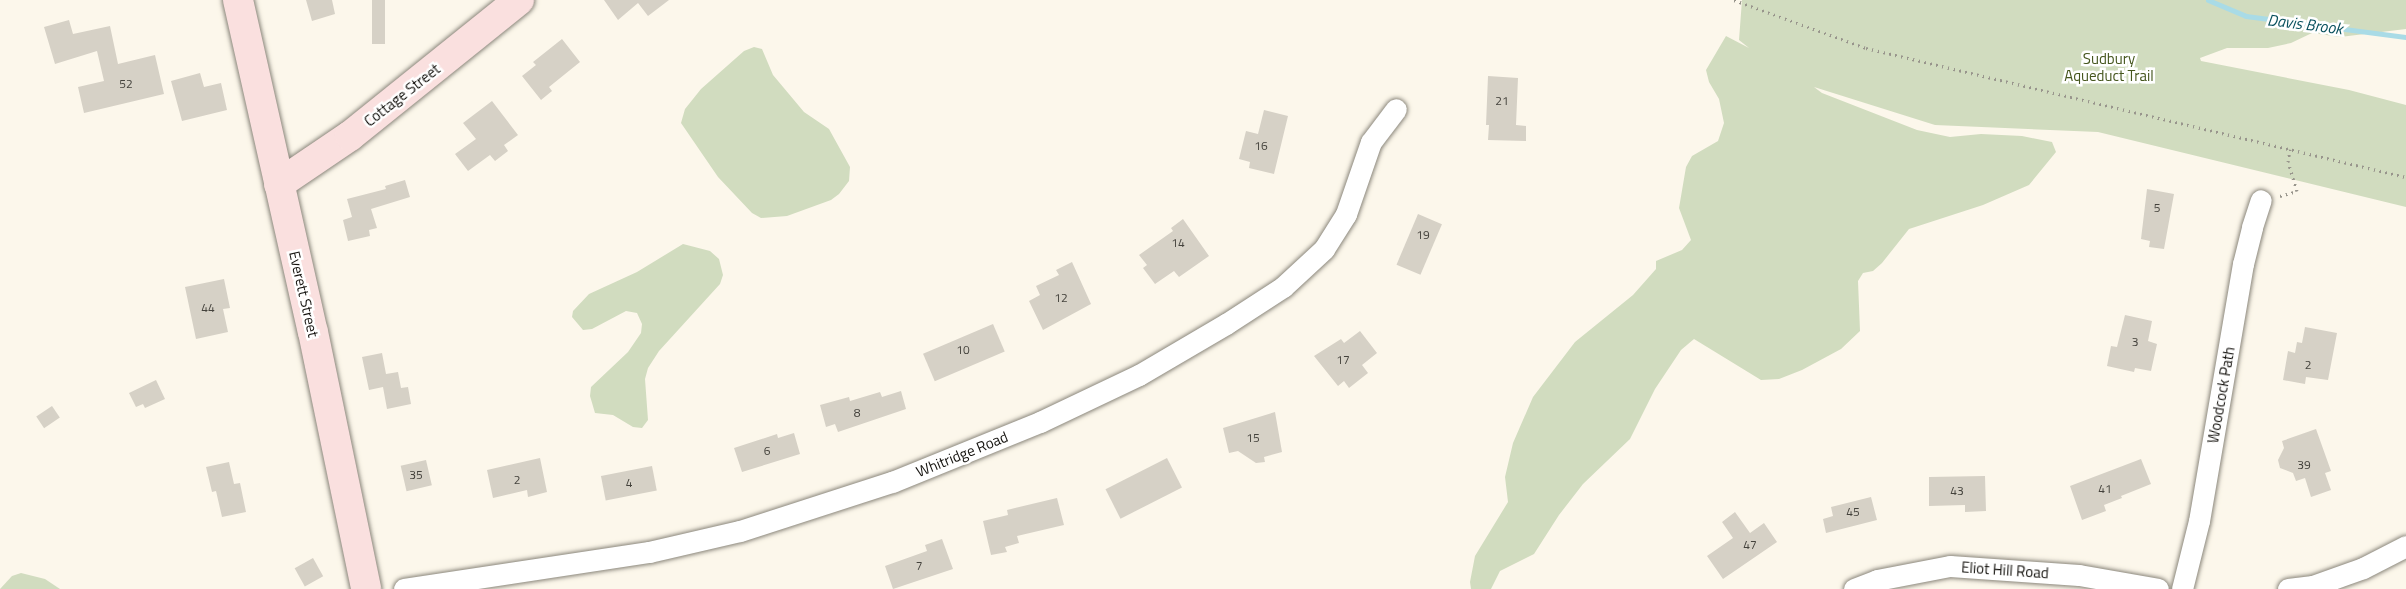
<!DOCTYPE html>
<html>
<head>
<meta charset="utf-8">
<style>
	body { margin:0 }
	#map { position:relative; width:2406px; height:589px; overflow:hidden; background:#fcf7eb; font-family:"Titillium Web",sans-serif }
	div>[style] { position:absolute }
	.green>* { inset:0; background:#d1dcbf }
	.stream>* { height:5px; margin:-2.5px; padding:0 2.5px; transform-origin:2.5px; border-radius:2.5px; background:#a9dbe6 }
	.building>* { inset:0; background:#d6d1c6; transform-origin:0 0 }
	.path>* { height:3px; margin-top:-1.5px; transform-origin:0; background:repeating-linear-gradient(90deg,#98958c 0 1.5px,transparent 0 6px) }
	.roads { filter:drop-shadow(0 0 2px #8b877c) drop-shadow(0 0 2px #8b877c) }
	.street>* { height:21px; margin:-10.5px; padding:0 10.5px; transform-origin:10.5px; border-radius:10.5px; background:#fff }
	.secondary>* { height:30px; margin:-15px; padding:0 15px; transform-origin:15px; border-radius:15px; background:#fae0df }
	span { translate:-50% -50%; white-space:nowrap; text-align:center; line-height:1.15; -webkit-text-stroke:5px #fff; paint-order:stroke }
	.number-label { font-size:12px; color:#44423c }
	.number-label span { -webkit-text-stroke-width:0 }
	.park-label { font-size:15px; color:#45561d }
	.street-label { font-size:15px; color:#14120e }
	.water-label { font-size:16px; color:#08505d; font-style:italic }
</style>
</head>
<body>
<div id="map">
	<div class="green">
		<div style="clip-path:polygon(1742px 0,2406px 0,2406px 29px,2340px 37px,2312px 33px,2291px 43px,2268px 48px,2227px 48px,2200px 58px,2201px 61px,2349px 90px,2406px 105px,2406px 207px,2098px 132px,1935px 125px,1814px 87px,1822px 93px,1917px 130px,1950px 137px,1981px 134px,2022px 136px,2052px 142px,2056px 152px,2029px 185px,1983px 205px,1909px 229px,1882px 263px,1873px 271px,1863px 273px,1858px 281px,1860px 331px,1841px 349px,1802px 370px,1779px 379px,1761px 380px,1694px 339px,1681px 350px,1655px 389px,1630px 439px,1583px 484px,1559px 515px,1534px 554px,1500px 571px,1491px 589px,1471px 589px,1470px 582px,1475px 556px,1508px 502px,1505px 477px,1513px 443px,1533px 397px,1575px 342px,1633px 295px,1656px 269px,1656px 261px,1682px 250px,1691px 240px,1679px 208px,1686px 167px,1692px 156px,1718px 141px,1724px 123px,1719px 99px,1709px 82px,1706px 70px,1726px 36px,1749px 48px,1739px 40px)"></div>
		<div style="clip-path:polygon(754px 47px,762px 49px,773px 75px,804px 112px,829px 129px,850px 167px,849px 181px,839px 194px,831px 200px,787px 216px,761px 218px,752px 213px,718px 177px,681px 123px,685px 109px,701px 89px,744px 51px)"></div>
		<div style="clip-path:polygon(683px 244px,710px 251px,719px 259px,723px 275px,720px 284px,659px 351px,648px 368px,645px 379px,648px 420px,642px 428px,633px 427px,613px 415px,595px 413px,590px 396px,591px 387px,628px 352px,641px 333px,642px 324px,637px 313px,626px 311px,592px 329px,583px 330px,572px 317px,573px 311px,589px 294px,637px 272px)"></div>
		<div style="clip-path:polygon(21px 573px,45px 579px,60px 589px,0 589px,12px 576px)"></div>
	</div>
	<div class="stream">
		<div style="left:2208px;top:0;width:41px;rotate:22.8deg"></div>
		<div style="left:2246px;top:16px;width:161px;rotate:7.5deg"></div>
	</div>
	<div class="building">
		<div style="clip-path:polygon(306px 0,332px 0,335px 14px,312px 21px)"></div>
		<div style="left:372px;top:0;width:13px;height:44px"></div>
		<div style="clip-path:polygon(604px 0,669px 0,648px 16px,638px 3px,618px 20px)"></div>
		<div style="clip-path:polygon(69px 20px,73px 34px,110px 26px,118px 64px,155px 55px,164px 94px,84px 113px,78px 87px,104px 81px,97px 51px,55px 64px,44px 27px)"></div>
		<div style="clip-path:polygon(562px 39px,580px 62px,549px 87px,552px 91px,541px 100px,522px 76px,536px 65px,533px 62px)"></div>
		<div style="clip-path:polygon(200px 73px,204px 87px,221px 83px,227px 110px,182px 121px,171px 81px)"></div>
		<div style="clip-path:polygon(1488px 76px,1518px 78px,1516px 125px,1526px 126px,1526px 141px,1488px 140px,1489px 125px,1486px 125px)"></div>
		<div style="clip-path:polygon(492px 101px,518px 135px,504px 145px,508px 151px,495px 161px,490px 155px,468px 171px,455px 154px,476px 139px,463px 123px)"></div>
		<div style="clip-path:polygon(1264px 110px,1288px 116px,1274px 174px,1249px 168px,1250px 162px,1239px 159px,1246px 131px,1258px 134px)"></div>
		<div style="clip-path:polygon(405px 180px,410px 197px,371px 209px,377px 228px,369px 230px,370px 236px,348px 241px,343px 220px,352px 217px,347px 199px,386px 189px,385px 186px)"></div>
		<div style="clip-path:polygon(2147px 189px,2174px 194px,2164px 249px,2149px 247px,2150px 241px,2141px 239px)"></div>
		<div style="left:1418px;top:214px;width:26px;height:55px;rotate:23deg"></div>
		<div style="clip-path:polygon(1183px 219px,1209px 256px,1179px 277px,1174px 271px,1155px 284px,1143px 268px,1147px 265px,1139px 255px,1173px 231px,1171px 228px)"></div>
		<div style="clip-path:polygon(1072px 262px,1091px 304px,1043px 330px,1029px 301px,1040px 295px,1036px 286px,1059px 275px,1056px 270px)"></div>
		<div style="clip-path:polygon(224px 279px,230px 308px,223px 309px,228px 332px,196px 339px,185px 287px)"></div>
		<div style="clip-path:polygon(2125px 315px,2152px 321px,2148px 341px,2157px 344px,2151px 371px,2135px 368px,2134px 372px,2107px 366px,2111px 346px,2117px 347px)"></div>
		<div style="left:993px;top:324px;width:30px;height:76px;rotate:67deg"></div>
		<div style="clip-path:polygon(2305px 327px,2337px 333px,2328px 380px,2306px 377px,2305px 384px,2283px 380px,2288px 351px,2295px 353px,2297px 342px,2302px 343px)"></div>
		<div style="clip-path:polygon(1360px 331px,1377px 353px,1362px 365px,1368px 373px,1349px 388px,1344px 381px,1338px 386px,1314px 356px,1341px 339px,1344px 343px)"></div>
		<div style="clip-path:polygon(382px 353px,386px 374px,398px 372px,401px 388px,408px 387px,411px 404px,387px 409px,383px 387px,369px 390px,362px 357px)"></div>
		<div style="clip-path:polygon(156px 380px,165px 399px,145px 408px,143px 404px,136px 407px,129px 393px)"></div>
		<div style="clip-path:polygon(901px 391px,906px 409px,838px 432px,835px 424px,826px 427px,820px 405px,849px 397px,850px 401px,880px 392px,882px 397px)"></div>
		<div style="left:52px;top:406px;width:14px;height:19px;rotate:56deg"></div>
		<div style="clip-path:polygon(1275px 412px,1282px 452px,1264px 457px,1265px 462px,1256px 463px,1238px 451px,1229px 453px,1223px 428px)"></div>
		<div style="clip-path:polygon(2316px 429px,2331px 471px,2325px 473px,2331px 490px,2311px 497px,2305px 478px,2296px 481px,2293px 473px,2280px 468px,2278px 460px,2284px 448px,2282px 441px)"></div>
		<div style="clip-path:polygon(794px 433px,800px 454px,742px 472px,734px 448px,777px 434px,778px 438px)"></div>
		<div style="clip-path:polygon(540px 458px,547px 492px,528px 497px,527px 490px,493px 498px,487px 470px)"></div>
		<div style="left:1167px;top:458px;width:33px;height:69px;rotate:63deg"></div>
		<div style="clip-path:polygon(2141px 459px,2151px 484px,2121px 496px,2122px 498px,2104px 505px,2106px 511px,2082px 520px,2070px 486px)"></div>
		<div style="left:426px;top:460px;width:26px;height:26px;rotate:77deg"></div>
		<div style="clip-path:polygon(229px 462px,234px 484px,240px 483px,246px 512px,222px 517px,216px 491px,212px 492px,206px 467px)"></div>
		<div style="left:652px;top:466px;width:25px;height:52px;rotate:79deg"></div>
		<div style="clip-path:polygon(1985px 476px,1986px 511px,1965px 512px,1965px 505px,1929px 506px,1929px 477px)"></div>
		<div style="clip-path:polygon(1871px 497px,1877px 520px,1826px 533px,1823px 519px,1833px 516px,1831px 507px)"></div>
		<div style="clip-path:polygon(1057px 498px,1064px 525px,1017px 536px,1019px 543px,1005px 547px,1007px 552px,991px 555px,983px 521px,1008px 515px,1007px 510px)"></div>
		<div style="clip-path:polygon(1735px 512px,1750px 533px,1764px 523px,1777px 542px,1723px 579px,1707px 556px,1733px 538px,1722px 522px)"></div>
		<div style="clip-path:polygon(942px 539px,953px 569px,893px 589px,885px 566px,927px 551px,925px 545px)"></div>
		<div style="left:313px;top:558px;width:21px;height:21px;rotate:61deg"></div>
	</div>
	<div class="path">
		<div style="left:1734px;top:0;width:140px;rotate:20deg"></div>
		<div style="left:1866px;top:48px;width:555px;rotate:13.44deg"></div>
		<div style="left:2280px;top:196px;width:18px;rotate:-16deg"></div>
		<div style="left:2297px;top:191px;width:30px;rotate:-107deg"></div>
		<div style="left:2288px;top:162px;width:13px;rotate:-81deg"></div>
	</div>
	<div class="roads">
		<div class="street">
			<div style="left:404px;top:589px;width:248px;rotate:-8.6deg"></div>
			<div style="left:649px;top:552px;width:93px;rotate:-13deg"></div>
			<div style="left:740px;top:531px;width:160px;rotate:-17.9deg"></div>
			<div style="left:892px;top:482px;width:160px;rotate:-22.1deg"></div>
			<div style="left:1040px;top:422px;width:110px;rotate:-25.4deg"></div>
			<div style="left:1139px;top:375px;width:101px;rotate:-30.4deg"></div>
			<div style="left:1226px;top:324px;width:68px;rotate:-33deg"></div>
			<div style="left:1283px;top:287px;width:56px;rotate:-42.8deg"></div>
			<div style="left:1324px;top:249px;width:41px;rotate:-57.8deg"></div>
			<div style="left:1346px;top:214px;width:76px;rotate:-70.9deg"></div>
			<div style="left:1371px;top:142px;width:41px;rotate:-52.9deg"></div>
			<div style="left:1854px;top:589px;width:25px;rotate:-21deg"></div>
			<div style="left:1877px;top:580px;width:74px;rotate:-10.9deg"></div>
			<div style="left:1950px;top:566px;width:129px;rotate:4deg"></div>
			<div style="left:2079px;top:575px;width:80px;rotate:10deg"></div>
			<div style="left:2182px;top:589px;width:70px;rotate:-76deg"></div>
			<div style="left:2199px;top:521px;width:261px;rotate:-80.3deg"></div>
			<div style="left:2243px;top:264px;width:38px;rotate:-76deg"></div>
			<div style="left:2252px;top:227px;width:28px;rotate:-72deg"></div>
			<div style="left:2288px;top:589px;width:25px;rotate:-7deg"></div>
			<div style="left:2313px;top:586px;width:53px;rotate:-19.8deg"></div>
			<div style="left:2363px;top:568px;width:48px;rotate:-27.1deg"></div>
		</div>
		<div class="secondary">
			<div style="left:238px;top:0;width:340px;rotate:77.3deg"></div>
			<div style="left:313px;top:332px;width:262px;rotate:78.3deg"></div>
			<div style="left:279px;top:184px;width:86px;rotate:-34.1deg"></div>
			<div style="left:350px;top:136px;width:217px;rotate:-38.8deg"></div>
		</div>
	</div>
	<div class="number-label">
		<span style="left:126px;top:84px">52</span>
		<span style="left:1502px;top:101px">21</span>
		<span style="left:1261px;top:146px">16</span>
		<span style="left:2157px;top:208px">5</span>
		<span style="left:1423px;top:235px">19</span>
		<span style="left:1178px;top:243px">14</span>
		<span style="left:1061px;top:298px">12</span>
		<span style="left:208px;top:308px">44</span>
		<span style="left:2135px;top:342px">3</span>
		<span style="left:963px;top:350px">10</span>
		<span style="left:1343px;top:360px">17</span>
		<span style="left:2308px;top:365px">2</span>
		<span style="left:857px;top:413px">8</span>
		<span style="left:1253px;top:438px">15</span>
		<span style="left:767px;top:451px">6</span>
		<span style="left:2304px;top:465px">39</span>
		<span style="left:416px;top:475px">35</span>
		<span style="left:517px;top:480px">2</span>
		<span style="left:629px;top:483px">4</span>
		<span style="left:2105px;top:489px">41</span>
		<span style="left:1957px;top:491px">43</span>
		<span style="left:1853px;top:512px">45</span>
		<span style="left:1750px;top:545px">47</span>
		<span style="left:919px;top:566px">7</span>
	</div>
	<div class="park-label">
		<span style="left:2109px;top:67px">Sudbury<br>Aqueduct Trail</span>
	</div>
	<div class="street-label">
		<span style="left:402px;top:95px;rotate:-38deg">Cottage Street</span>
		<span style="left:304px;top:294px;rotate:77deg">Everett Street</span>
		<span style="left:2221px;top:395px;rotate:-80deg">Woodcock Path</span>
		<span style="left:962px;top:454px;rotate:-22deg">Whitridge Road</span>
		<span style="left:2005px;top:570px;rotate:4deg">Eliot Hill Road</span>
	</div>
	<div class="water-label">
		<span style="left:2305px;top:24px;rotate:7deg">Davis Brook</span>
	</div>
</div>
</body>
</html>
